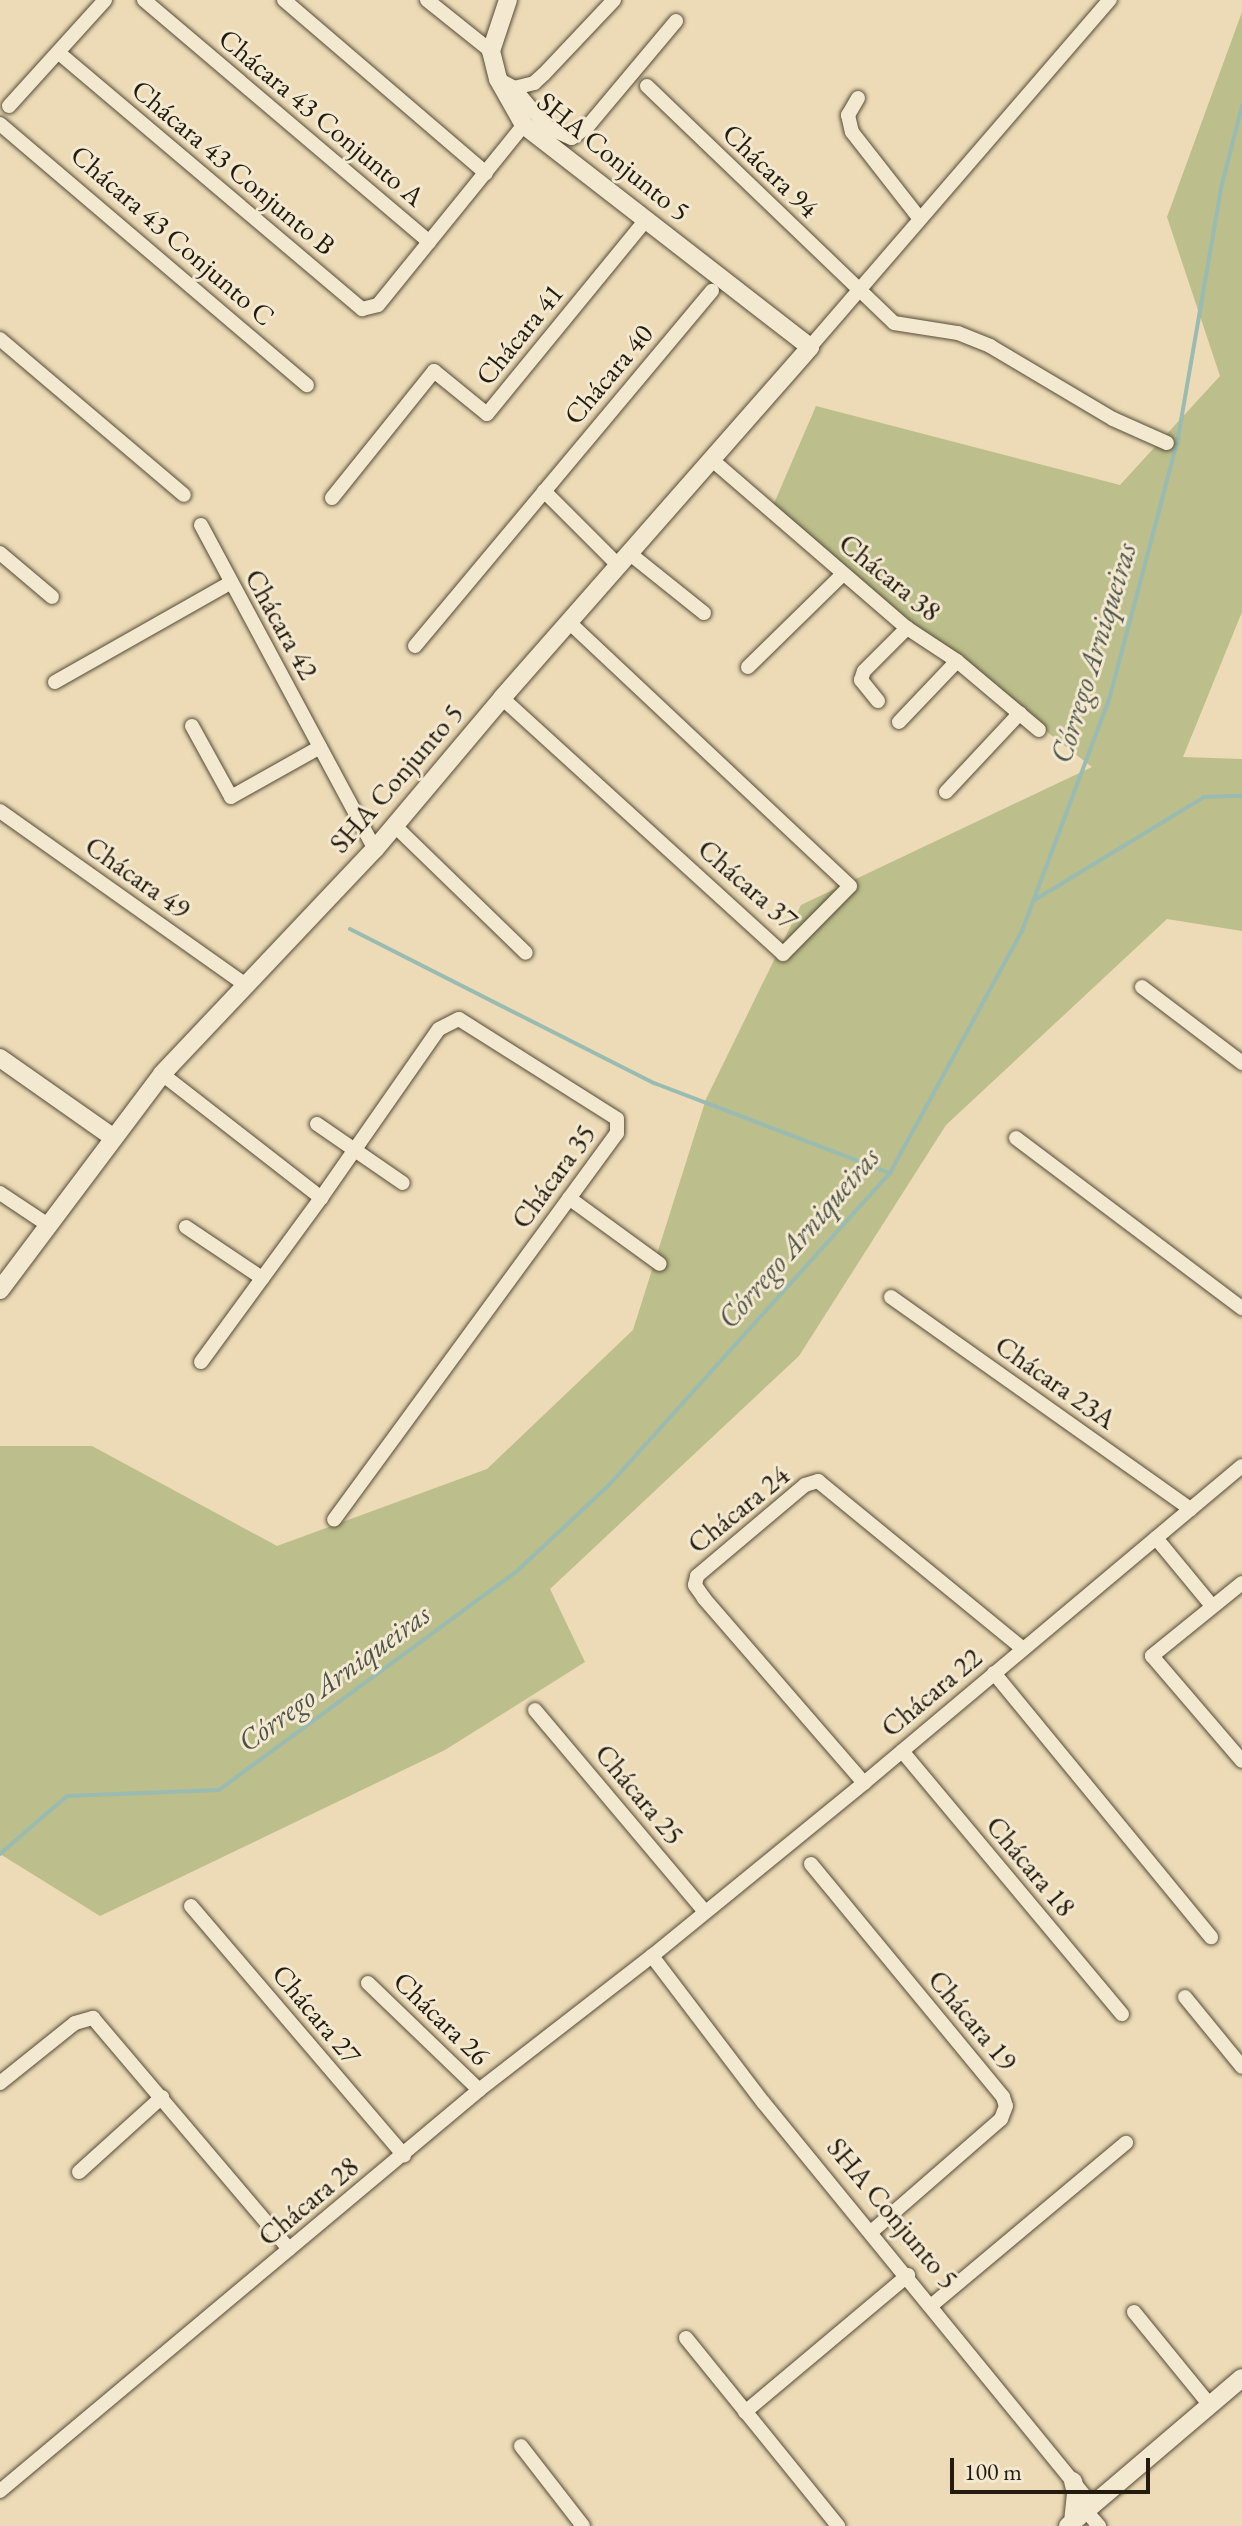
<!DOCTYPE html>
<html>
<head>
<meta charset="utf-8">
<style>
	body { margin:0 }
	#map { position:relative; width:1242px; height:2526px; overflow:hidden; background:#ecdbb6; font-family:"EB Garamond",serif }
	div>[style] { position:absolute }
	.green>* { inset:0; background:#bcbe8b }
	.stream>* { height:4px; margin:-2px; padding:0 2px; transform-origin:2px; border-radius:2px; background:#99bbb2 }
	.roads { filter:drop-shadow(0 0 2px #564b39) drop-shadow(0 0 2px #564b39) }
	.minor>* { height:14px; margin:-7px; padding:0 7px; transform-origin:7px; border-radius:7px; background:#f3e8d0 }
	.tertiary>* { height:18px; margin:-9px; padding:0 9px; transform-origin:9px; border-radius:9px; background:#f3e8d0 }
	span { translate:-50% -50%; white-space:nowrap; text-align:center; line-height:1.15; -webkit-text-stroke:6px #f3e8d0; paint-order:stroke }
	.street-label { font-size:28px; color:#241b0f }
	.water-label { font-size:30px; color:#4d5348; font-style:italic }
	.scale { position:absolute; left:950px; top:2458px; width:200px; height:36px; box-sizing:border-box; border:4px solid #241b0f; border-top:0; padding-left:10px; font-size:24px; line-height:28px; white-space:nowrap; color:#241b0f; -webkit-text-stroke:6px #f3e8d0; paint-order:stroke }
</style>
</head>
<body>
<div id="map">
	<div class="green">
		<div style="clip-path:polygon(1242px 12px,1242px 612px,1183px 757px,1242px 759px,1242px 931px,1167px 919px,946px 1125px,799px 1356px,550px 1589px,585px 1662px,445px 1750px,100px 1916px,0 1854px,0 1446px,92px 1446px,277px 1546px,487px 1469px,633px 1330px,706px 1099px,801px 905px,1092px 767px,769px 515px,816px 406px,1120px 485px,1220px 376px,1167px 217px)"></div>
	</div>
	<div class="stream">
		<div style="left:1033px;top:901px;width:200px;rotate:-31.3deg"></div>
		<div style="left:1204px;top:797px;width:38px;rotate:-2deg"></div>
		<div style="left:350px;top:929px;width:341px;rotate:26.9deg"></div>
		<div style="left:654px;top:1083px;width:253px;rotate:20.9deg"></div>
		<div style="left:0;top:1854px;width:89px;rotate:-40.9deg"></div>
		<div style="left:67px;top:1796px;width:152px;rotate:-2.3deg"></div>
		<div style="left:219px;top:1790px;width:368px;rotate:-36.3deg"></div>
		<div style="left:516px;top:1572px;width:127px;rotate:-43.1deg"></div>
		<div style="left:609px;top:1485px;width:420px;rotate:-48deg"></div>
		<div style="left:890px;top:1173px;width:276px;rotate:-61.4deg"></div>
		<div style="left:1022px;top:931px;width:247px;rotate:-69.4deg"></div>
		<div style="left:1109px;top:700px;width:271px;rotate:-75.2deg"></div>
		<div style="left:1178px;top:438px;width:254px;rotate:-80.2deg"></div>
		<div style="left:1221px;top:188px;width:85px;rotate:-75.6deg"></div>
	</div>
	<div class="roads">
		<div class="minor">
			<div style="left:144px;top:0;width:374px;rotate:40.3deg"></div>
			<div style="left:284px;top:0;width:266px;rotate:40.6deg"></div>
			<div style="left:427px;top:0;width:82px;rotate:38.6deg"></div>
			<div style="left:59px;top:53px;width:397px;rotate:40.2deg"></div>
			<div style="left:362px;top:309px;width:16px;rotate:-14deg"></div>
			<div style="left:378px;top:305px;width:232px;rotate:-51deg"></div>
			<div style="left:498px;top:79px;width:18px;rotate:29deg"></div>
			<div style="left:514px;top:88px;width:51px;rotate:49.8deg"></div>
			<div style="left:547px;top:127px;width:27px;rotate:24deg"></div>
			<div style="left:572px;top:138px;width:20px;rotate:-37deg"></div>
			<div style="left:588px;top:126px;width:137px;rotate:-50deg"></div>
			<div style="left:647px;top:86px;width:342px;rotate:43.8deg"></div>
			<div style="left:894px;top:323px;width:65px;rotate:8.9deg"></div>
			<div style="left:958px;top:333px;width:35px;rotate:22deg"></div>
			<div style="left:990px;top:346px;width:143px;rotate:30.7deg"></div>
			<div style="left:1113px;top:419px;width:59px;rotate:24deg"></div>
			<div style="left:514px;top:88px;width:21px;rotate:-14deg"></div>
			<div style="left:534px;top:83px;width:13px;rotate:-42deg"></div>
			<div style="left:544px;top:74px;width:102px;rotate:-46.6deg"></div>
			<div style="left:858px;top:98px;width:20px;rotate:120deg"></div>
			<div style="left:848px;top:115px;width:17px;rotate:77deg"></div>
			<div style="left:852px;top:132px;width:110px;rotate:52deg"></div>
			<div style="left:9px;top:106px;width:143px;rotate:-47.8deg"></div>
			<div style="left:0;top:124px;width:403px;rotate:40.4deg"></div>
			<div style="left:0;top:339px;width:241px;rotate:40.3deg"></div>
			<div style="left:810px;top:347px;width:459px;rotate:-49.2deg"></div>
			<div style="left:711px;top:459px;width:259px;rotate:40.8deg"></div>
			<div style="left:907px;top:628px;width:60px;rotate:33.4deg"></div>
			<div style="left:957px;top:661px;width:107px;rotate:40.1deg"></div>
			<div style="left:544px;top:491px;width:105px;rotate:45deg"></div>
			<div style="left:332px;top:498px;width:163px;rotate:-51.2deg"></div>
			<div style="left:434px;top:371px;width:68px;rotate:39.1deg"></div>
			<div style="left:487px;top:414px;width:251px;rotate:-50.7deg"></div>
			<div style="left:201px;top:525px;width:368px;rotate:61.8deg"></div>
			<div style="left:0;top:553px;width:68px;rotate:40.2deg"></div>
			<div style="left:629px;top:553px;width:96px;rotate:38.7deg"></div>
			<div style="left:415px;top:646px;width:463px;rotate:-50.1deg"></div>
			<div style="left:748px;top:667px;width:133px;rotate:-44.4deg"></div>
			<div style="left:55px;top:682px;width:201px;rotate:-29.5deg"></div>
			<div style="left:502px;top:698px;width:380px;rotate:42.3deg"></div>
			<div style="left:783px;top:954px;width:95px;rotate:-45.4deg"></div>
			<div style="left:850px;top:886px;width:386px;rotate:-136.8deg"></div>
			<div style="left:878px;top:701px;width:27px;rotate:-129deg"></div>
			<div style="left:861px;top:680px;width:9px;rotate:-72deg"></div>
			<div style="left:864px;top:671px;width:61px;rotate:-45deg"></div>
			<div style="left:899px;top:722px;width:84px;rotate:-46.4deg"></div>
			<div style="left:192px;top:726px;width:81px;rotate:61.2deg"></div>
			<div style="left:231px;top:797px;width:102px;rotate:-29.3deg"></div>
			<div style="left:946px;top:792px;width:108px;rotate:-46.9deg"></div>
			<div style="left:0;top:811px;width:301px;rotate:35.3deg"></div>
			<div style="left:395px;top:826px;width:182px;rotate:44.1deg"></div>
			<div style="left:1142px;top:987px;width:126px;rotate:37.2deg"></div>
			<div style="left:162px;top:1074px;width:202px;rotate:37.9deg"></div>
			<div style="left:321px;top:1198px;width:206px;rotate:-55.1deg"></div>
			<div style="left:439px;top:1029px;width:22px;rotate:-27deg"></div>
			<div style="left:459px;top:1019px;width:187px;rotate:32.3deg"></div>
			<div style="left:617px;top:1119px;width:14px;rotate:90deg"></div>
			<div style="left:617px;top:1133px;width:479px;rotate:126.2deg"></div>
			<div style="left:317px;top:1124px;width:104px;rotate:34.5deg"></div>
			<div style="left:1016px;top:1138px;width:283px;rotate:37deg"></div>
			<div style="left:0;top:1193px;width:58px;rotate:33.7deg"></div>
			<div style="left:569px;top:1198px;width:112px;rotate:36deg"></div>
			<div style="left:186px;top:1227px;width:92px;rotate:33.9deg"></div>
			<div style="left:891px;top:1297px;width:367px;rotate:35.3deg"></div>
			<div style="left:201px;top:1362px;width:203px;rotate:-53.8deg"></div>
			<div style="left:1156px;top:1538px;width:88px;rotate:50.5deg"></div>
			<div style="left:1242px;top:1583px;width:116px;rotate:141deg"></div>
			<div style="left:1152px;top:1656px;width:138px;rotate:49.4deg"></div>
			<div style="left:994px;top:1673px;width:342px;rotate:50.6deg"></div>
			<div style="left:535px;top:1710px;width:264px;rotate:49.9deg"></div>
			<div style="left:902px;top:1751px;width:343px;rotate:50.1deg"></div>
			<div style="left:864px;top:1783px;width:245px;rotate:-130.9deg"></div>
			<div style="left:704px;top:1598px;width:16px;rotate:-125deg"></div>
			<div style="left:695px;top:1585px;width:9px;rotate:-77deg"></div>
			<div style="left:697px;top:1576px;width:141px;rotate:-40.1deg"></div>
			<div style="left:805px;top:1485px;width:14px;rotate:-17deg"></div>
			<div style="left:818px;top:1481px;width:265px;rotate:39.3deg"></div>
			<div style="left:811px;top:1864px;width:302px;rotate:50.5deg"></div>
			<div style="left:1003px;top:2097px;width:9px;rotate:72deg"></div>
			<div style="left:1006px;top:2106px;width:14px;rotate:111deg"></div>
			<div style="left:1001px;top:2119px;width:171px;rotate:139deg"></div>
			<div style="left:191px;top:1906px;width:328px;rotate:49.5deg"></div>
			<div style="left:652px;top:1956px;width:183px;rotate:52.8deg"></div>
			<div style="left:763px;top:2102px;width:520px;rotate:50.77deg"></div>
			<div style="left:368px;top:1983px;width:154px;rotate:43.9deg"></div>
			<div style="left:1185px;top:1997px;width:90px;rotate:50.8deg"></div>
			<div style="left:0;top:2083px;width:96px;rotate:-38.7deg"></div>
			<div style="left:75px;top:2023px;width:19px;rotate:-16deg"></div>
			<div style="left:93px;top:2018px;width:303px;rotate:49.7deg"></div>
			<div style="left:79px;top:2172px;width:112px;rotate:-42.1deg"></div>
			<div style="left:932px;top:2305px;width:253px;rotate:-39.9deg"></div>
			<div style="left:1134px;top:2312px;width:119px;rotate:50.8deg"></div>
			<div style="left:686px;top:2338px;width:242px;rotate:51deg"></div>
			<div style="left:745px;top:2412px;width:213px;rotate:-40deg"></div>
			<div style="left:521px;top:2446px;width:101px;rotate:52.2deg"></div>
			<div style="left:0;top:2491px;width:625px;rotate:-39.93deg"></div>
			<div style="left:479px;top:2090px;width:219px;rotate:-37.8deg"></div>
			<div style="left:652px;top:1956px;width:274px;rotate:-39.2deg"></div>
			<div style="left:864px;top:1783px;width:493px;rotate:-40deg"></div>
			<div style="left:1086px;top:2511px;width:20px;rotate:49deg"></div>
		</div>
		<div class="tertiary">
			<div style="left:0;top:1058px;width:139px;rotate:35.1deg"></div>
			<div style="left:0;top:1290px;width:270px;rotate:-53.1deg"></div>
			<div style="left:162px;top:1074px;width:310px;rotate:-46.6deg"></div>
			<div style="left:375px;top:849px;width:197px;rotate:-49.9deg"></div>
			<div style="left:502px;top:698px;width:467px;rotate:-48.7deg"></div>
			<div style="left:810px;top:347px;width:362px;rotate:-142.2deg"></div>
			<div style="left:524px;top:125px;width:53px;rotate:-119.5deg"></div>
			<div style="left:498px;top:79px;width:29px;rotate:-104deg"></div>
			<div style="left:491px;top:51px;width:54px;rotate:-71.6deg"></div>
			<div style="left:1073px;top:2522px;width:29px;rotate:-84deg"></div>
			<div style="left:1076px;top:2493px;width:12px;rotate:-104deg"></div>
			<div style="left:1068px;top:2526px;width:228px;rotate:-40.4deg"></div>
		</div>
	</div>
	<div class="street-label">
		<span style="left:322px;top:117px;rotate:40deg">Chácara 43 Conjunto A</span>
		<span style="left:614px;top:156px;rotate:39deg">SHA Conjunto 5</span>
		<span style="left:234px;top:167px;rotate:40deg">Chácara 43 Conjunto B</span>
		<span style="left:771px;top:170px;rotate:44deg">Chácara 94</span>
		<span style="left:173px;top:235px;rotate:41deg">Chácara 43 Conjunto C</span>
		<span style="left:519px;top:334px;rotate:-51deg">Chácara 41</span>
		<span style="left:608px;top:374px;rotate:-50deg">Chácara 40</span>
		<span style="left:890px;top:577px;rotate:39deg">Chácara 38</span>
		<span style="left:282px;top:624px;rotate:61deg">Chácara 42</span>
		<span style="left:396px;top:778px;rotate:-49deg">SHA Conjunto 5</span>
		<span style="left:138px;top:877px;rotate:35deg">Chácara 49</span>
		<span style="left:748px;top:884px;rotate:41deg">Chácara 37</span>
		<span style="left:553px;top:1176px;rotate:-54deg">Chácara 35</span>
		<span style="left:1056px;top:1382px;rotate:35deg">Chácara 23A</span>
		<span style="left:738px;top:1509px;rotate:-39deg">Chácara 24</span>
		<span style="left:931px;top:1692px;rotate:-40deg">Chácara 22</span>
		<span style="left:640px;top:1794px;rotate:50deg">Chácara 25</span>
		<span style="left:1031px;top:1866px;rotate:50deg">Chácara 18</span>
		<span style="left:317px;top:2014px;rotate:50deg">Chácara 27</span>
		<span style="left:442px;top:2018px;rotate:44deg">Chácara 26</span>
		<span style="left:973px;top:2020px;rotate:50deg">Chácara 19</span>
		<span style="left:308px;top:2201px;rotate:-40deg">Chácara 28</span>
		<span style="left:893px;top:2213px;rotate:50deg">SHA Conjunto 5</span>
	</div>
	<div class="water-label">
		<span style="left:1094px;top:653px;rotate:-73deg">Córrego Arniqueiras</span>
		<span style="left:799px;top:1238px;rotate:-49deg">Córrego Arniqueiras</span>
		<span style="left:334px;top:1678px;rotate:-36deg">Córrego Arniqueiras</span>
	</div>
	<div class="scale">100 m</div>
</div>
</body>
</html>
